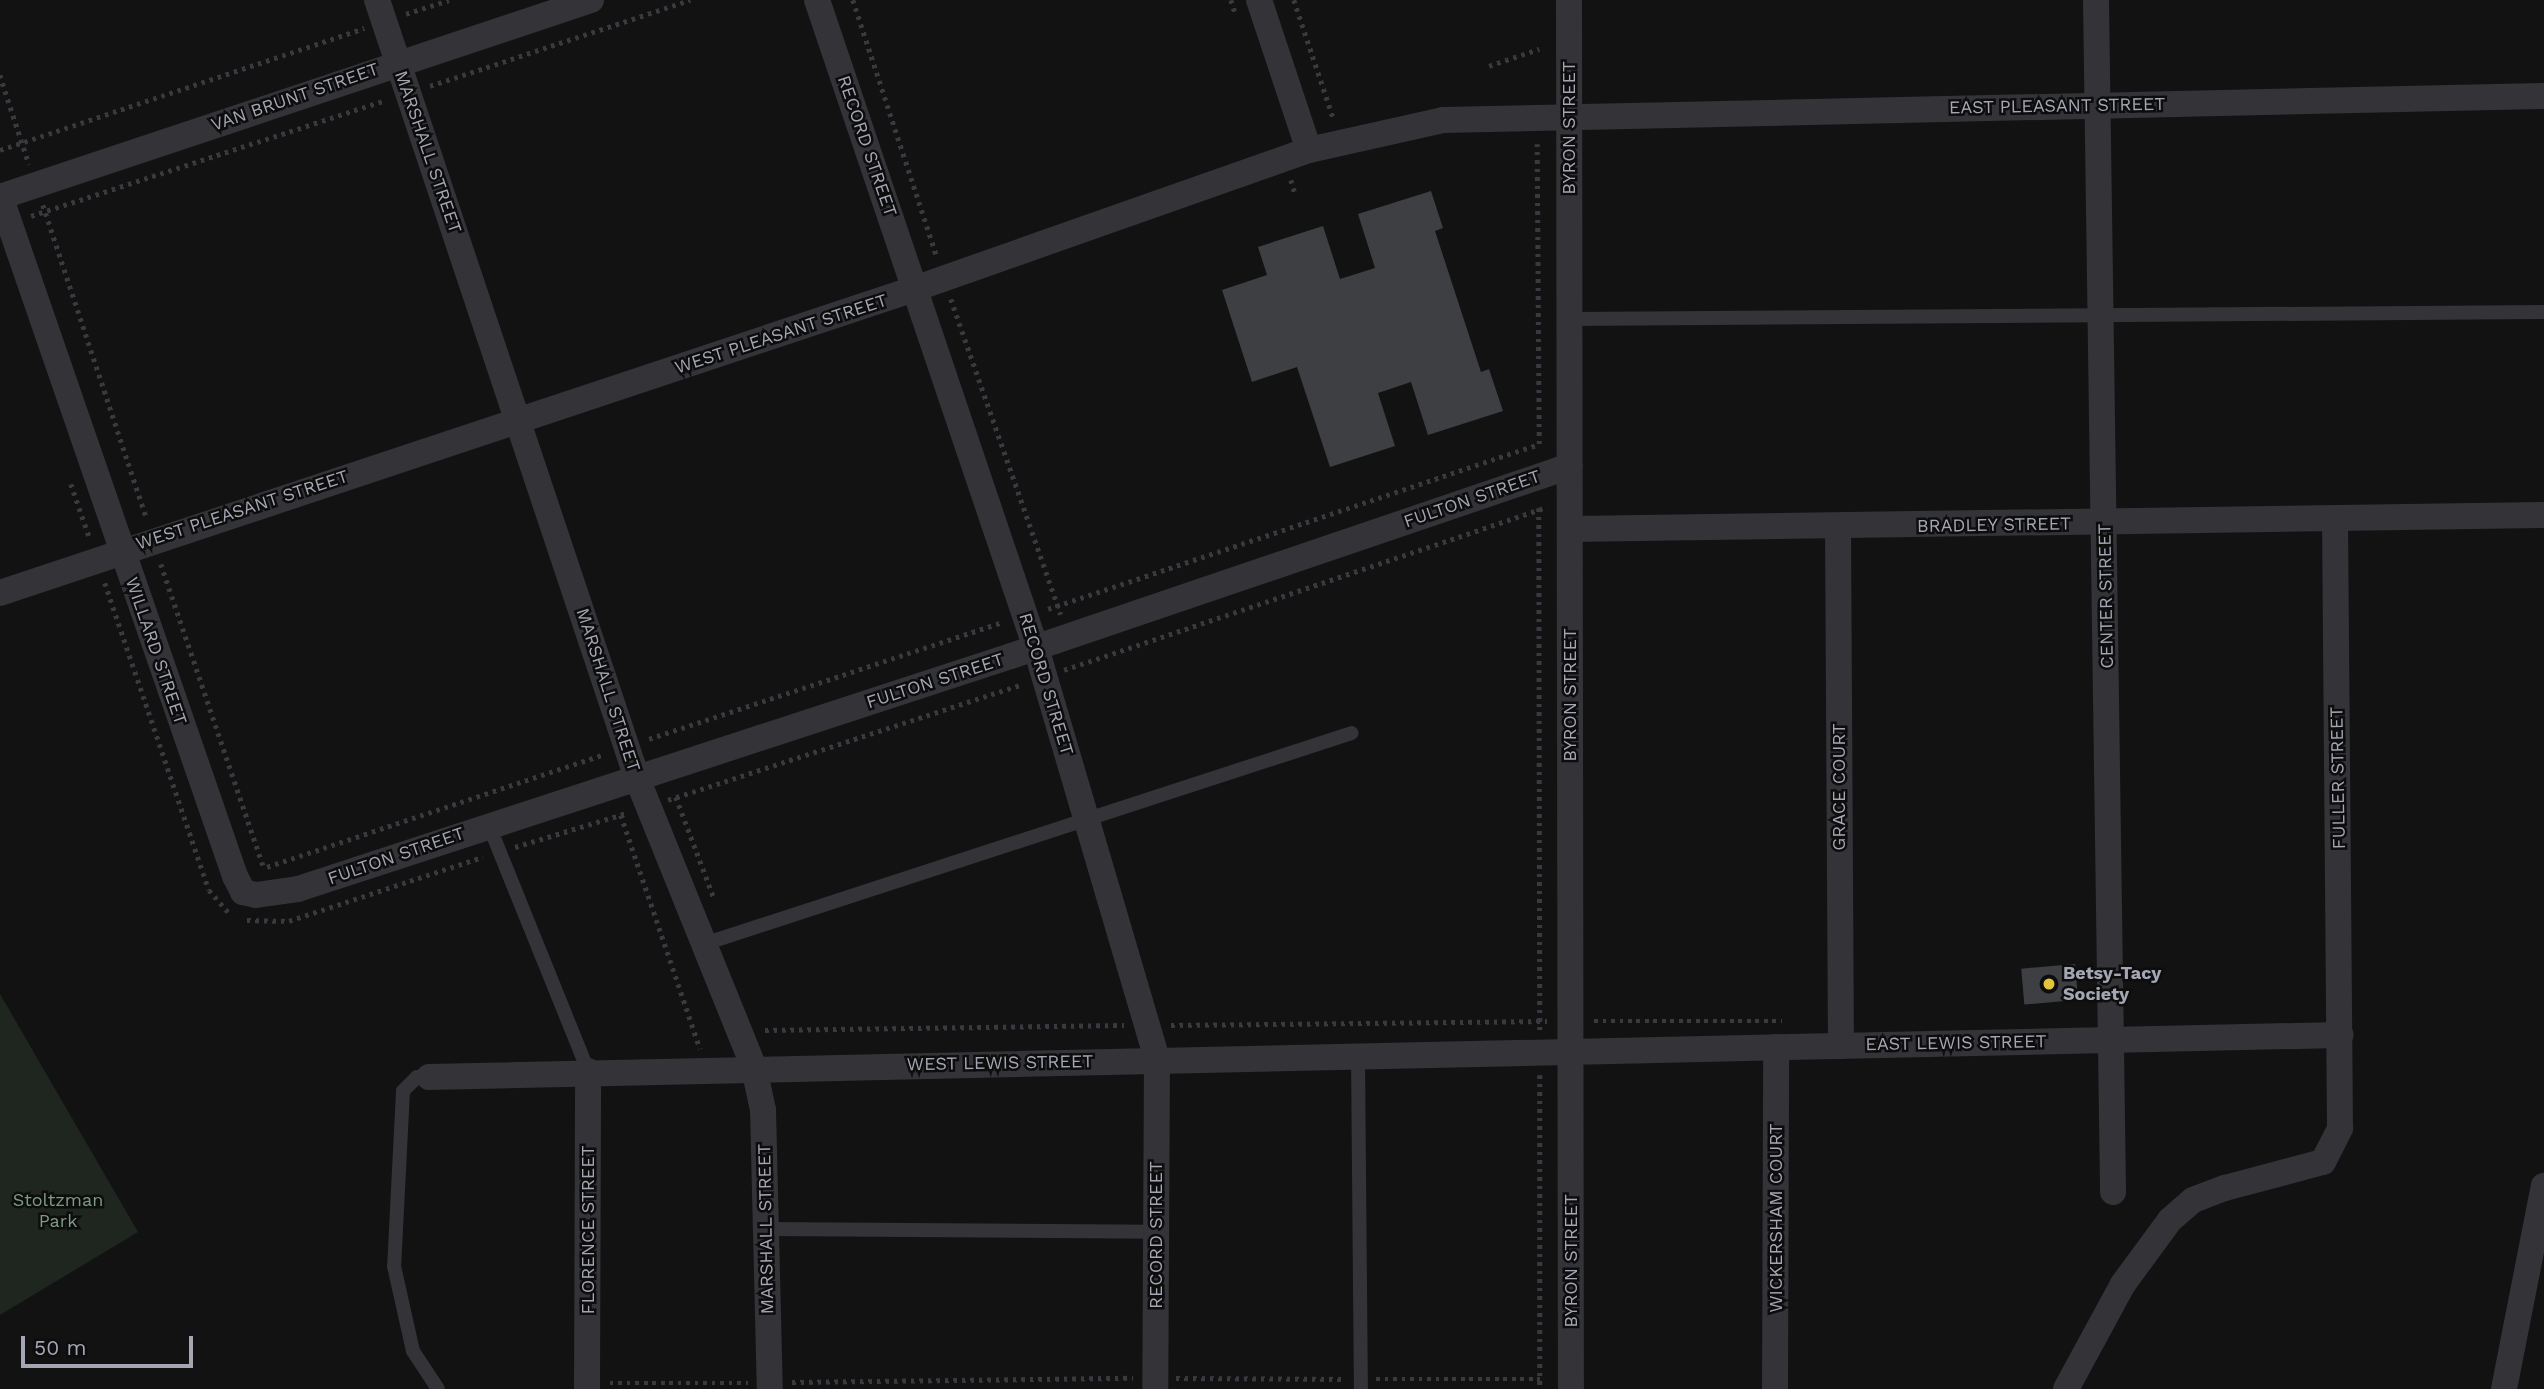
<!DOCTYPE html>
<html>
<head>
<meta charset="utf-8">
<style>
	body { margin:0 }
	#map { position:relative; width:2544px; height:1389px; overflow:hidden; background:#121213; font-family:"Work Sans",sans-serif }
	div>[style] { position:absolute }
	.green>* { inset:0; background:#1f2620 }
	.building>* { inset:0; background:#3e3f43; transform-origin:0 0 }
	.path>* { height:4.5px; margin-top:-2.25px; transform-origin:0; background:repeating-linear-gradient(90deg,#393a3f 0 3.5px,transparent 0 8.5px) }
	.service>* { height:14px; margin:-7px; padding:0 7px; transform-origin:7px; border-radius:7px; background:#333338 }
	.minor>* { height:26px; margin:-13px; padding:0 13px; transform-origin:13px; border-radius:13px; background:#333338 }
	.dots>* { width:19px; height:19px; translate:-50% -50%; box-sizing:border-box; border:4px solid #0d0d0e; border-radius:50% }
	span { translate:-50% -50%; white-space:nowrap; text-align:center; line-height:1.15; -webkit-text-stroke:5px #0d0d0e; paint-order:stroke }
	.street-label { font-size:18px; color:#a4a7b3 }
	.poi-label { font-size:18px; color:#a4a7b3; font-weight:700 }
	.left { translate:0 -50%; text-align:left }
	.park-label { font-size:18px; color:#7d9c83 }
	.scale { position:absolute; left:21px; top:1336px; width:172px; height:32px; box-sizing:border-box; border:4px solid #a4a7b3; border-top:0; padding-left:9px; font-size:21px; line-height:24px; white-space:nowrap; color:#a4a7b3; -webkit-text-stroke:5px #0d0d0e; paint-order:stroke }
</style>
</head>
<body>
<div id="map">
	<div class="green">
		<div style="clip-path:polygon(0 994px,138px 1232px,0 1315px)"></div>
	</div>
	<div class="building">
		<div style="clip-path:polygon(1431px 191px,1443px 228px,1435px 231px,1481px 372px,1489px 369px,1503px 411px,1428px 435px,1411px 382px,1378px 393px,1395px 446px,1330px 467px,1297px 367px,1252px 382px,1222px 290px,1267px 275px,1258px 247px,1323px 226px,1340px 279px,1375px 268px,1358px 214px)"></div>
		<div style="left:2075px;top:964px;width:36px;height:54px;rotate:85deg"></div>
	</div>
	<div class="path">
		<div style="left:853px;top:0;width:270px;rotate:71.9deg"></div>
		<div style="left:1231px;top:0;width:13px;rotate:72deg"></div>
		<div style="left:1294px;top:0;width:126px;rotate:71.6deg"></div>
		<div style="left:406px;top:14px;width:45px;rotate:-18deg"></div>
		<div style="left:1489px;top:66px;width:53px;rotate:-18.8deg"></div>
		<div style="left:0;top:75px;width:94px;rotate:72deg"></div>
		<div style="left:430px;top:86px;width:274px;rotate:-18.3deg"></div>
		<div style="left:0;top:150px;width:384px;rotate:-18.5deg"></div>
		<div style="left:1291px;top:180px;width:14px;rotate:73deg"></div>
		<div style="left:43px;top:205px;width:331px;rotate:71.7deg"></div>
		<div style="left:31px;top:216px;width:373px;rotate:-18.1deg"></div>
		<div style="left:951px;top:299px;width:334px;rotate:70.8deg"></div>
		<div style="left:71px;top:484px;width:58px;rotate:70.9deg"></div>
		<div style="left:1539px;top:508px;width:523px;rotate:89.89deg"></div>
		<div style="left:161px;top:564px;width:321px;rotate:71.3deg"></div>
		<div style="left:105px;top:583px;width:324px;rotate:71.3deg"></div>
		<div style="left:209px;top:890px;width:30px;rotate:49deg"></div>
		<div style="left:1048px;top:609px;width:518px;rotate:-18.57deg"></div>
		<div style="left:1539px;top:444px;width:300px;rotate:-90.4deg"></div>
		<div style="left:1064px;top:670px;width:510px;rotate:-18.65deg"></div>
		<div style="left:649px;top:739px;width:373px;rotate:-18.3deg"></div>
		<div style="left:676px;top:797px;width:108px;rotate:69.4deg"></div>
		<div style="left:668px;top:800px;width:373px;rotate:-18.1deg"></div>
		<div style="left:621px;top:815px;width:247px;rotate:71.3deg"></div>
		<div style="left:515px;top:847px;width:117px;rotate:-16.9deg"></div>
		<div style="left:267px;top:867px;width:355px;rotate:-18.5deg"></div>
		<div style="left:247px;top:920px;width:42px;rotate:1.4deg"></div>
		<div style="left:289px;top:921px;width:204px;rotate:-18.3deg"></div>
		<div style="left:1594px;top:1021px;width:188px"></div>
		<div style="left:1171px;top:1025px;width:376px;rotate:-0.6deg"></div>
		<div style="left:765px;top:1030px;width:359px;rotate:-0.8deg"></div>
		<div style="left:1540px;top:1075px;width:314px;rotate:90deg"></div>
		<div style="left:1176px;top:1378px;width:170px;rotate:0.3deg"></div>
		<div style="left:1376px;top:1379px;width:164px"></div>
		<div style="left:792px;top:1382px;width:341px;rotate:-0.7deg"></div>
		<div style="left:610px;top:1383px;width:138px"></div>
	</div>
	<div class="service">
		<div style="left:1570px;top:319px;width:974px;rotate:-0.41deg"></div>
		<div style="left:488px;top:823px;width:267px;rotate:68deg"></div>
		<div style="left:704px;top:944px;width:681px;rotate:-18.04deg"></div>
		<div style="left:1358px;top:1056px;width:333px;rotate:89.5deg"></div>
		<div style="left:429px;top:1077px;width:12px;rotate:180deg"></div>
		<div style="left:417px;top:1077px;width:20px;rotate:135deg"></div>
		<div style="left:403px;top:1091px;width:175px;rotate:92.9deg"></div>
		<div style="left:394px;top:1266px;width:87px;rotate:77.4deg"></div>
		<div style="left:413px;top:1351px;width:45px;rotate:56.7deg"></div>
		<div style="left:766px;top:1229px;width:390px;rotate:0.4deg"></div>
	</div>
	<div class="minor">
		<div style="left:377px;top:0;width:820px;rotate:71.52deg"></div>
		<div style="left:637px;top:778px;width:313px;rotate:68deg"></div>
		<div style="left:754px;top:1068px;width:43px;rotate:77.9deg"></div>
		<div style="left:763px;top:1110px;width:279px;rotate:88.6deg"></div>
		<div style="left:817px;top:0;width:684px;rotate:71.33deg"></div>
		<div style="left:1036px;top:648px;width:429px;rotate:73.6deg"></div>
		<div style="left:1157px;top:1060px;width:329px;rotate:90.3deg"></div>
		<div style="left:1259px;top:0;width:158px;rotate:71.6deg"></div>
		<div style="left:1569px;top:0;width:1389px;rotate:89.92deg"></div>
		<div style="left:2096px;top:0;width:1192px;rotate:89.18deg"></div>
		<div style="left:0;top:196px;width:719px;rotate:70.94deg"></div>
		<div style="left:235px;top:876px;width:18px;rotate:63deg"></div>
		<div style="left:243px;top:892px;width:13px;rotate:13deg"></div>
		<div style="left:256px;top:895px;width:42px;rotate:-8.1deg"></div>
		<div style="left:298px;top:889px;width:750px;rotate:-18.1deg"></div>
		<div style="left:1011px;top:656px;width:590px;rotate:-18.77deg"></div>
		<div style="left:0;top:197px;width:623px;rotate:-18.43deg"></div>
		<div style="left:1838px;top:528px;width:518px;rotate:89.67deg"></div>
		<div style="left:1570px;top:529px;width:974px;rotate:-0.82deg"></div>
		<div style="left:0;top:593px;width:966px;rotate:-18.4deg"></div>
		<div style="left:917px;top:288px;width:416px;rotate:-19.4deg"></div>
		<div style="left:1309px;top:150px;width:137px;rotate:-12.6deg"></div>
		<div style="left:1443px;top:120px;width:1101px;rotate:-1.25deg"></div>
		<div style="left:429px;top:1077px;width:1912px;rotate:-1.26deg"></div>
		<div style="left:587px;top:1389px;width:318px;rotate:-89.8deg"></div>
		<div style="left:1775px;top:1389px;width:342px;rotate:-89.8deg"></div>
		<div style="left:2066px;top:1389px;width:119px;rotate:-61.5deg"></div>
		<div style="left:2123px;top:1284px;width:79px;rotate:-53.7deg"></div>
		<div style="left:2170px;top:1220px;width:30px;rotate:-41deg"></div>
		<div style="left:2193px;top:1200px;width:34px;rotate:-21deg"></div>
		<div style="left:2225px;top:1188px;width:101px;rotate:-14.9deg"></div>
		<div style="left:2323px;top:1162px;width:38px;rotate:-63deg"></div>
		<div style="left:2340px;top:1128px;width:607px;rotate:-90.47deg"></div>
		<div style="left:2504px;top:1389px;width:207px;rotate:-78.9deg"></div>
	</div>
	<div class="dots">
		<div style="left:2049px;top:984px;background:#e2c33b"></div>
	</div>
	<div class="street-label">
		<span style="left:295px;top:97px;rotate:-19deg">VAN BRUNT STREET</span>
		<span style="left:2057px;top:106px;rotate:-1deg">EAST PLEASANT STREET</span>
		<span style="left:1569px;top:128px;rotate:-90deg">BYRON STREET</span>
		<span style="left:867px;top:146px;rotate:71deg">RECORD STREET</span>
		<span style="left:428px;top:152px;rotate:71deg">MARSHALL STREET</span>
		<span style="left:781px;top:334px;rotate:-18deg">WEST PLEASANT STREET</span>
		<span style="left:1472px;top:499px;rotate:-19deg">FULTON STREET</span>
		<span style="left:242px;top:510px;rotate:-18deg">WEST PLEASANT STREET</span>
		<span style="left:1994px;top:525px;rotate:-1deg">BRADLEY STREET</span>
		<span style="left:2106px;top:596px;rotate:-91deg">CENTER STREET</span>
		<span style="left:156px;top:651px;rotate:71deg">WILLARD STREET</span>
		<span style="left:935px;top:681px;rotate:-18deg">FULTON STREET</span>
		<span style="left:1046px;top:684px;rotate:73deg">RECORD STREET</span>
		<span style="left:608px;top:690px;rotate:72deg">MARSHALL STREET</span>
		<span style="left:1570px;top:695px;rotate:-90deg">BYRON STREET</span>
		<span style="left:2338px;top:778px;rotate:-91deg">FULLER STREET</span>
		<span style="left:1839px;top:787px;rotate:-90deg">GRACE COURT</span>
		<span style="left:396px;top:856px;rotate:-19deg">FULTON STREET</span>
		<span style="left:1956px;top:1043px;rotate:-1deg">EAST LEWIS STREET</span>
		<span style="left:1000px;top:1063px;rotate:-1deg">WEST LEWIS STREET</span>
		<span style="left:1776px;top:1218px;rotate:-90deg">WICKERSHAM COURT</span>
		<span style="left:766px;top:1229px;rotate:-91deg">MARSHALL STREET</span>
		<span style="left:588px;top:1230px;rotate:-90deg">FLORENCE STREET</span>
		<span style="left:1156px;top:1235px;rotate:-90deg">RECORD STREET</span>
		<span style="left:1571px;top:1261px;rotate:-90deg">BYRON STREET</span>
	</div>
	<div class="poi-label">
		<span class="left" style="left:2063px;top:984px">Betsy-Tacy<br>Society</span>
	</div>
	<div class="park-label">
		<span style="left:58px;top:1211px">Stoltzman<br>Park</span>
	</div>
	<div class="scale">50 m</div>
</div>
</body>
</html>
